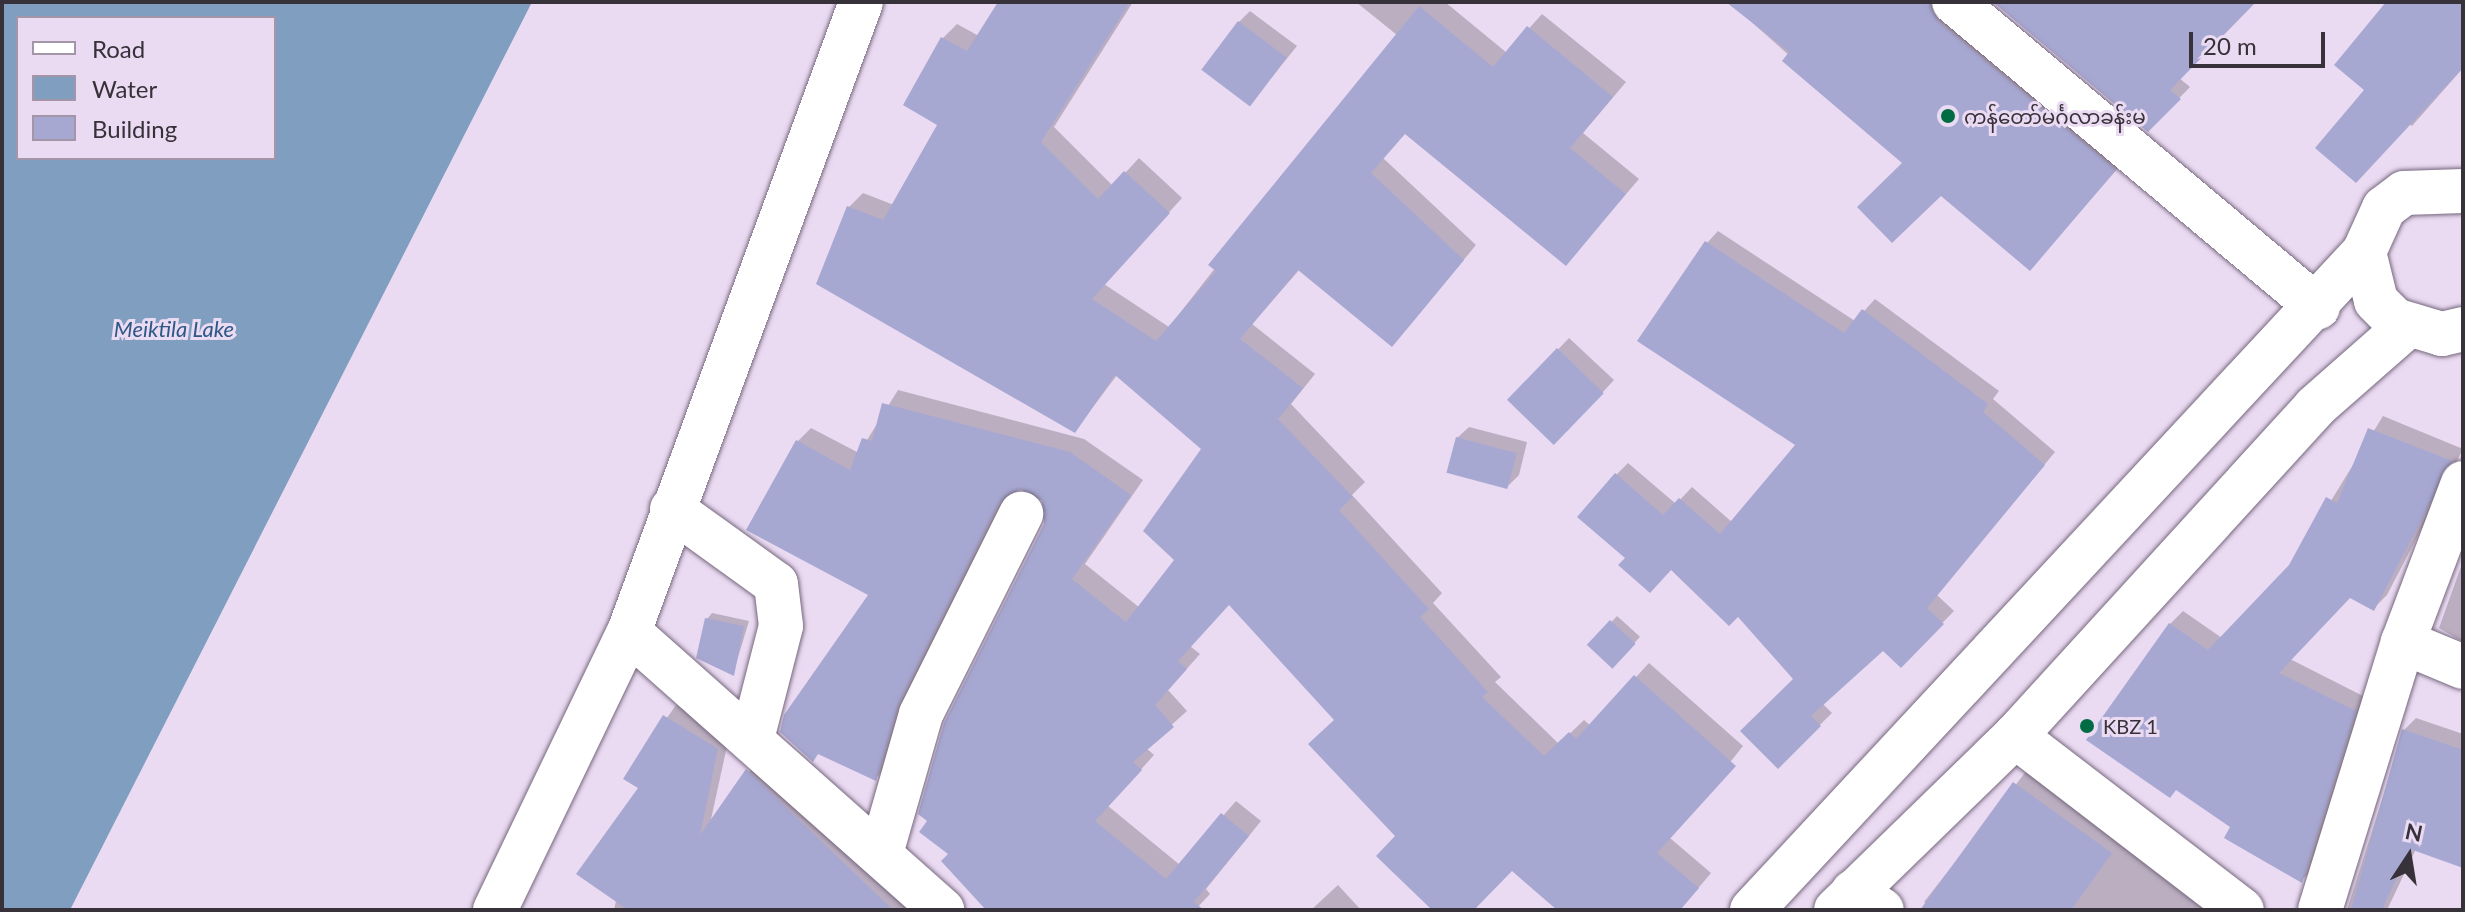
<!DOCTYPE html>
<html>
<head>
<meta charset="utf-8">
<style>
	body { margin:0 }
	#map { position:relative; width:2465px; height:912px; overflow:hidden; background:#eadaf2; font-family:Lato,"Noto Sans Myanmar",sans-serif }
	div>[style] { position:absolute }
	.water>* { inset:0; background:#809ebf }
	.shadow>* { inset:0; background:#0003; transform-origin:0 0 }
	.building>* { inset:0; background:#a7a8d2; transform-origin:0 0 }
	.roads { filter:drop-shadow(0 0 2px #75687d) drop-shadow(0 0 2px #75687d) }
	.minor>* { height:44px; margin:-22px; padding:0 22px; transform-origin:22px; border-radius:22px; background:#fff }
	.highway>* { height:44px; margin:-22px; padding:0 22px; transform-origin:22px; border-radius:22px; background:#fff }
	.dots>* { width:22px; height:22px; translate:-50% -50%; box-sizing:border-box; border:4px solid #eadaf2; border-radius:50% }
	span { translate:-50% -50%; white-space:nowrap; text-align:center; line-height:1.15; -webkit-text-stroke:6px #eadaf2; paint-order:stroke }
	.poi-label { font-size:20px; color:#37313a }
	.left { translate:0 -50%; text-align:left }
	.water-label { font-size:22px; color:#2e5987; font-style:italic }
	.frame { position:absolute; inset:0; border:4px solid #37313a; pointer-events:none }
	.legend { position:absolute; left:16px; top:16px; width:260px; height:144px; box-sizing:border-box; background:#eadaf2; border:2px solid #a296a8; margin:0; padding:10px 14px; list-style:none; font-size:24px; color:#37313a }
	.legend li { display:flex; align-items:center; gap:16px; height:40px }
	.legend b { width:40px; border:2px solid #a296a8 }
	.north { position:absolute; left:2369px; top:816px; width:80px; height:80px; -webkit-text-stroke:6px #eadaf2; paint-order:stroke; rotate:12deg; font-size:22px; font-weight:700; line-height:32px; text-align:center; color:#37313a }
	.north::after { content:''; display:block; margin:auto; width:28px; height:36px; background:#37313a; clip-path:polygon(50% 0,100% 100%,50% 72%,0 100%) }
	.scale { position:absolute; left:2189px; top:32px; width:136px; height:36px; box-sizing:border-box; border:4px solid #37313a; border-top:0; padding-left:10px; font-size:24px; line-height:28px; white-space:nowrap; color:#37313a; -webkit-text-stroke:6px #eadaf2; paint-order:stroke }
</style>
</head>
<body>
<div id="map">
	<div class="water">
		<div style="clip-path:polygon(evenodd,2px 2px,532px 2px,70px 910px,2px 910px,2px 2px,18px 18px,274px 18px,274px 158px,18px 158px,18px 18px)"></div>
	</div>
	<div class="shadow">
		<div style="clip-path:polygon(1001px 2px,1133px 2px,1054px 127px,1113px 186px,1139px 158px,1182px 198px,1104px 284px,1169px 327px,1397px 35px,1356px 2px,1445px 2px,1507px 53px,1542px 14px,1626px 82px,1583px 133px,1639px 179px,1566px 264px,1406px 132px,1383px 158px,1476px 245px,1406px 330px,1300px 269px,1252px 324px,1315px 374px,1291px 404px,1365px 482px,1352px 495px,1442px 593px,1433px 603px,1501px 677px,1495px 682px,1559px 744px,1584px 720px,1591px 726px,1649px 663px,1743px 746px,1670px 838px,1711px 873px,1680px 910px,1561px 910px,1512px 869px,1472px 910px,1435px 910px,1336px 720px,1230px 603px,1190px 646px,1200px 654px,1168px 690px,1187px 711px,1146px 748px,1154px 755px,1108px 806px,1180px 865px,1236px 801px,1261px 821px,1206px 889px,1210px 894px,1195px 910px,988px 910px,930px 820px,1046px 525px,1044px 500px,1032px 489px,1010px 491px,912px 687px,889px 765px,875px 779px,871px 594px,797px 442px,811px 428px,859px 453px,898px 390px,1084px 439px,1143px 480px,1085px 564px,1140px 608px,1177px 560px,1204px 448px,1117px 375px,1075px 431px,849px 207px,863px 193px,894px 205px,940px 124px,943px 38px,957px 24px,979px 36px)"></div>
		<div style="clip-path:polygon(1729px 2px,1956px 2px,2133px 151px,2030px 269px)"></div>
		<div style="clip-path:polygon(1995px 2px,2253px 2px,2179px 78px,2190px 87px,2148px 130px)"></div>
		<div style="clip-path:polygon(2393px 2px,2463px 2px,2463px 68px,2412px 126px,2367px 90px)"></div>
		<div style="clip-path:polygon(1250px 11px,1297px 46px,1251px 103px,1239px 22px)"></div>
		<div style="clip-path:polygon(1718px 231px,1855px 321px,1875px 299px,1999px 391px,1993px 399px,2055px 452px,1937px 595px,1954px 611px,1901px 665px,1883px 648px,1822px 703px,1832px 713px,1778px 766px,1796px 679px,1738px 614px,1672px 568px,1627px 558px,1616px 475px,1628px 463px,1676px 504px,1692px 487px,1733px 523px,1798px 444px,1707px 243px)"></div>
		<div style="clip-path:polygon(1569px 338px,1614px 380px,1567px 431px,1510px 400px)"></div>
		<div style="clip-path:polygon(2383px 416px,2463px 449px,2387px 595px,2374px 608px,2350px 596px,2290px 659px,2367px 698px,2315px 867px,2302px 880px,2233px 827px,2170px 624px,2183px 611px,2222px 638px,2291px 566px)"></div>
		<div style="clip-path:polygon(1469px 427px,1527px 442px,1519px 475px,1507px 487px,1457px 438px)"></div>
		<div style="clip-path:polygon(2463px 561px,2463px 642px,2439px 628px)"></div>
		<div style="clip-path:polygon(712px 613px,749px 621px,733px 674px,707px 619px)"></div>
		<div style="left:1617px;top:616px;width:31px;height:40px;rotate:42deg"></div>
		<div style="clip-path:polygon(676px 705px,729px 737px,710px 824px,758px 760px,914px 910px,614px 910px,641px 788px,625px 778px)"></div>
		<div style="clip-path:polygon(2416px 718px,2463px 734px,2463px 866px,2416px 849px,2387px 910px,2347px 910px,2404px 730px)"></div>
		<div style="clip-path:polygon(2028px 769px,2232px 910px,1936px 910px,1924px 902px)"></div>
		<div style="clip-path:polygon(1338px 885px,1361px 910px,1311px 910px)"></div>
	</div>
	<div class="building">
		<div style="clip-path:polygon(998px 2px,1130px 2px,1041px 142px,1098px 199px,1124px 171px,1170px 213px,1092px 299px,1156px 341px,1216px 271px,1208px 265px,1419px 6px,1493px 67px,1527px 26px,1613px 97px,1570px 148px,1626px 194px,1566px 266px,1405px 134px,1371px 173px,1464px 260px,1392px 347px,1298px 270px,1240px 339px,1303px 388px,1278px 419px,1353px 497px,1339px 510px,1429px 609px,1420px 617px,1488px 692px,1482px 697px,1544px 756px,1569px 732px,1576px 739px,1634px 675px,1736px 766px,1657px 853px,1699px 888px,1680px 910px,1557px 910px,1512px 871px,1474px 910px,1432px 910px,1376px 856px,1395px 836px,1308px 744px,1334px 720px,1229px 605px,1178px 661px,1187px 669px,1155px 705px,1174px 727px,1133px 762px,1142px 770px,1095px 821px,1166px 879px,1221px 813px,1249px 836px,1194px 902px,1204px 910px,986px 910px,941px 861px,948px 854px,919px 832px,927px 821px,918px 814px,944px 723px,1044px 524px,1042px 501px,1020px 489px,999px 503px,899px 703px,876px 781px,818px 754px,813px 762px,780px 732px,784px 715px,868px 595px,746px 530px,796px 440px,850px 470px,862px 438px,872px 441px,882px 403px,1070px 452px,1131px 495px,1072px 579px,1126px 622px,1174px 560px,1143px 531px,1201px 449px,1115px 375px,1075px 433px,816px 284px,847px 206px,883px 220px,937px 125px,903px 105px,941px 37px,967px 51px)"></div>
		<div style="clip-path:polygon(1726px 2px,1930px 2px,1938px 21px,2116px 170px,2030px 271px,1941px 196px,1892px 243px,1857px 207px,1902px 163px,1782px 61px,1789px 52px)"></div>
		<div style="clip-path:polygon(1993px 2px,2256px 2px,2170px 90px,2181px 99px,2148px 132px)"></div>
		<div style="clip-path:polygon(2386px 2px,2463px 2px,2463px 68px,2356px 183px,2315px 148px,2364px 90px,2334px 65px)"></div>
		<div style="left:1238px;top:21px;width:61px;height:61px;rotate:37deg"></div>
		<div style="clip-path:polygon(1705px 241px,1844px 333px,1862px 309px,1988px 404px,1983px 412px,2045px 465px,1927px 608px,1944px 624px,1901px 668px,1883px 651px,1811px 716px,1821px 726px,1778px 769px,1740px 731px,1793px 679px,1738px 617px,1729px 626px,1671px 570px,1650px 593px,1618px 565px,1625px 558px,1577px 517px,1615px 473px,1663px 515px,1679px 498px,1720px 534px,1795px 445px,1637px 341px)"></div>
		<div style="left:1557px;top:348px;width:65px;height:72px;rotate:44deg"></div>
		<div style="clip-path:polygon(2368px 428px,2452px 461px,2374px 611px,2350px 598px,2279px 673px,2356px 711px,2302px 883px,2224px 838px,2230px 827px,2176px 790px,2170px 798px,2086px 740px,2169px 623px,2208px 650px,2289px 565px,2326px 497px,2337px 503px)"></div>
		<div style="left:1456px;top:437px;width:63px;height:37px;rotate:15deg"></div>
		<div style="clip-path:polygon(705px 618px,744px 626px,734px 676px,696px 658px)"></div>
		<div style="left:1610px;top:620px;width:35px;height:34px;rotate:43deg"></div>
		<div style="clip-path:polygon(663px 715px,718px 749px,700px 835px,746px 769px,893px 910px,628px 910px,576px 874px,638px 788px,623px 779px)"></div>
		<div style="clip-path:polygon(2402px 729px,2463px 750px,2463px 868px,2410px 849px,2382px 910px,2351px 910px)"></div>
		<div style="clip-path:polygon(2013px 782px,2112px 853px,2071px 910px,1920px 910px)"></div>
	</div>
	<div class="roads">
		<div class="minor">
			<div style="left:1954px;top:2px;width:475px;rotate:40deg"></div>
			<div style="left:672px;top:509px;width:128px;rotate:35.8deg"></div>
			<div style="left:776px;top:584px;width:42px;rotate:83.2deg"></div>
			<div style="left:781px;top:626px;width:117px;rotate:104.4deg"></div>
			<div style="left:629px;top:632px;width:419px;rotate:41.6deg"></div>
			<div style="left:2403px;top:642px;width:65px;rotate:22.6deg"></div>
			<div style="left:2015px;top:736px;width:286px;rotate:37.5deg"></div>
			<div style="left:882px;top:850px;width:141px;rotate:-74deg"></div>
			<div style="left:921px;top:714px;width:224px;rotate:-63.4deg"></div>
			<div style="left:1853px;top:892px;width:34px;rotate:32deg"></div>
			<div style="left:495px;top:910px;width:309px;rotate:-64.3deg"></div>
			<div style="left:629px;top:632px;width:671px;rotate:-69.78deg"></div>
			<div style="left:2320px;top:910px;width:281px;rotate:-72.8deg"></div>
			<div style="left:2403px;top:642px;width:170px;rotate:-69.3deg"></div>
		</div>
		<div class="highway">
			<div style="left:2463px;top:191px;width:59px;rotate:178.1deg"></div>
			<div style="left:2404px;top:193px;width:25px;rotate:143deg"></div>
			<div style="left:2384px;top:208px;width:48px;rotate:114.4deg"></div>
			<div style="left:2364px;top:252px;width:50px;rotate:76.2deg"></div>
			<div style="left:2376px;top:301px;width:27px;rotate:45deg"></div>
			<div style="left:2395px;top:320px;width:49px;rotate:16.6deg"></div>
			<div style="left:2442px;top:334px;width:22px;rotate:-13deg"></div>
			<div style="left:1752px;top:910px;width:899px;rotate:-47.07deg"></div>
			<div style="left:1836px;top:910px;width:250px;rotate:-44.2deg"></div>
			<div style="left:2015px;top:736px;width:445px;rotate:-47.6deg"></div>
			<div style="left:2315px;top:407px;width:121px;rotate:-41.3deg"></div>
		</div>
	</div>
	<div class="dots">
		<div style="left:1948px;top:116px;background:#006c44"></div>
		<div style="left:2087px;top:726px;background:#006c44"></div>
	</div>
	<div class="poi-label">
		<span class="left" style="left:1964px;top:116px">ကန်တော်မင်္ဂလာခန်းမ</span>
		<span class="left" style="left:2103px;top:726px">KBZ 1</span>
	</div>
	<div class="water-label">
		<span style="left:174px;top:329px">Meiktila Lake</span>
	</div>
	<div class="frame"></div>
	<ul class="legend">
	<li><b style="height:10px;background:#fff"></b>Road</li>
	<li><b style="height:22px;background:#809ebf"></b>Water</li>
	<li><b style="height:22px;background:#a7a8d2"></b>Building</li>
	</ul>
	<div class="north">N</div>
	<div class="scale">20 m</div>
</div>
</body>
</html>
